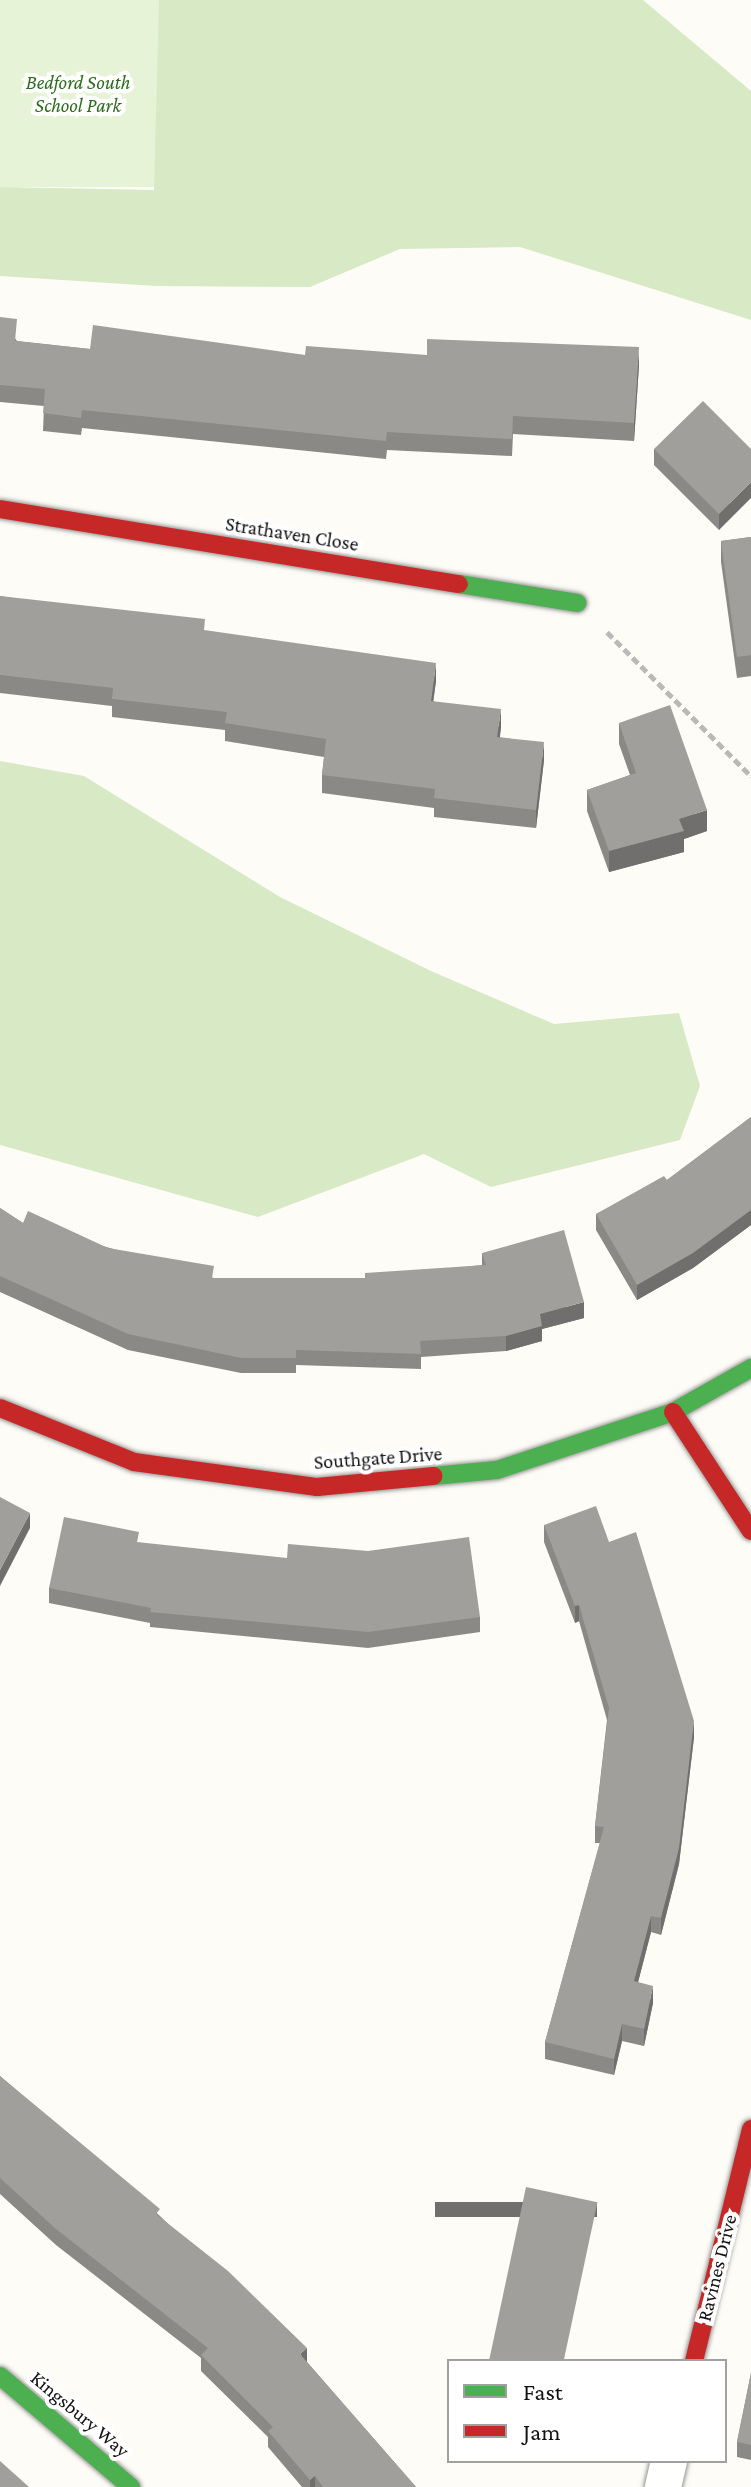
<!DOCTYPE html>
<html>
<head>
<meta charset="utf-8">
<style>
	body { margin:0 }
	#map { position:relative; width:751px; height:2487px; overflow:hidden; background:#fdfcf7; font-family:"Crimson Pro",serif }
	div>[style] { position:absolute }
	.green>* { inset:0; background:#e7f3d7; transform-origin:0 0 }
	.forest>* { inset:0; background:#d8eac5 }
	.path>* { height:5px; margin-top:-2.5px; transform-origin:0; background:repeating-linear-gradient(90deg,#b9b9b8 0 8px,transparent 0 12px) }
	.roads { filter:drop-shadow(0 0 2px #979795) drop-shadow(0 0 2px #979795) }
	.street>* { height:36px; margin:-18px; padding:0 18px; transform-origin:18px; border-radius:18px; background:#fffffe }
	.fast>* { height:18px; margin:-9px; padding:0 9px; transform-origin:9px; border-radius:9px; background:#4caf50 }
	.jam>* { height:18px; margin:-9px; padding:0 9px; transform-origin:9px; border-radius:9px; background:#c62828 }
	.wall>* { inset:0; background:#8a8986 }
	.shaded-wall>* { inset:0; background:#716f6d; transform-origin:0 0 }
	.building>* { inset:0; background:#a19f9c; transform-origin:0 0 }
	span { translate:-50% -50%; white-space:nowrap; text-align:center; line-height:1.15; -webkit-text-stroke:8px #fff; paint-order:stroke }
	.park-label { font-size:20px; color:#2f6b1f; font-style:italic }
	.street-label { font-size:20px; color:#111 }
	.legend { position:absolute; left:447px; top:2359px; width:280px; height:104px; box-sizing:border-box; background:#fff; border:2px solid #a0a0a0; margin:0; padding:10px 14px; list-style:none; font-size:24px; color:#111 }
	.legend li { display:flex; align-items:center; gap:16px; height:40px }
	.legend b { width:40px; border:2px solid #a0a0a0 }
</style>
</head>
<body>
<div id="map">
	<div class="green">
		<div style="left:0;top:0;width:159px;height:187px"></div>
	</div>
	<div class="forest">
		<div style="clip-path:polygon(159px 0,643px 0,751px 91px,751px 320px,520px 247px,400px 249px,310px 287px,156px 286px,0 276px,0 187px,154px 190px)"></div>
		<div style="clip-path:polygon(0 761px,84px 776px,280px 897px,431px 971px,554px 1024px,679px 1013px,700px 1086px,680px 1140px,491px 1187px,424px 1154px,258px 1217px,0 1145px)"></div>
	</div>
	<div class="path">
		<div style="left:607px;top:632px;width:204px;rotate:45deg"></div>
	</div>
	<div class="roads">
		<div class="street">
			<div style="left:663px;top:2487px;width:27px;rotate:-77deg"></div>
		</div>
		<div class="fast">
			<div style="left:459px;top:584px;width:120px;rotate:9.1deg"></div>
			<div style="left:433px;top:1476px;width:64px;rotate:-5.4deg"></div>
			<div style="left:497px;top:1470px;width:185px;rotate:-18.2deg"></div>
			<div style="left:673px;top:1412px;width:90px;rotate:-29.4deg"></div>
			<div style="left:0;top:2376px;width:172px;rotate:40.3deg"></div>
		</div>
		<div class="jam">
			<div style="left:0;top:509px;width:465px;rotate:9.3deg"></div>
			<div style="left:0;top:1408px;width:144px;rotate:21.9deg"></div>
			<div style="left:134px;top:1462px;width:185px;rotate:7.8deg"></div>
			<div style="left:317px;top:1487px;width:117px;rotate:-5.4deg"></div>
			<div style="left:673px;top:1412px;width:142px;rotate:56.8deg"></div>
			<div style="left:694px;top:2361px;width:239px;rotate:-76.2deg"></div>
		</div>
	</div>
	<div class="wall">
		<div style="clip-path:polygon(0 317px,17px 341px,90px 349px,305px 355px,427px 355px,639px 365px,634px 441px,513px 434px,512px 456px,387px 450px,386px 459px,82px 428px,81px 435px,43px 431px,44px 406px,0 402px)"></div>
		<div style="clip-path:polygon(654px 449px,751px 449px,719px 530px,654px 465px)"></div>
		<div style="clip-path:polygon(751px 537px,751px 676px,737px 678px,721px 562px,721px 541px)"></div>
		<div style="clip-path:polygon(0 596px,205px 631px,436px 681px,433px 701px,501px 727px,500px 737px,544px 760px,536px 828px,434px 817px,434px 808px,322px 793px,322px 775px,324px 757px,225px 741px,225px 730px,112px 717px,112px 706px,0 693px)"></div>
		<div style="clip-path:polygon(619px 723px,707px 831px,684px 839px,684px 852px,609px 872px,587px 811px,587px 790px,630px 775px,619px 744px)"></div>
		<div style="clip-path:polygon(751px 1117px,751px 1225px,693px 1268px,637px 1300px,596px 1230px,596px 1214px,667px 1180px)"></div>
		<div style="clip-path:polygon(0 1208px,23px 1223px,214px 1278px,365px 1278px,482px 1265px,482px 1253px,584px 1318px,542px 1329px,542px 1341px,506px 1351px,421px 1357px,421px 1369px,296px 1365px,296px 1373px,241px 1373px,128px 1350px,0 1292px)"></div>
		<div style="clip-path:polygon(544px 1525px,609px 1542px,694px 1737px,679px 1864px,661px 1935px,651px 1932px,638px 1982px,653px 2003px,644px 2046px,622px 2041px,614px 2075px,545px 2059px,545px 2042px,600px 1843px,595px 1843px,595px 1826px,607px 1720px,579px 1621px,575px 1623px,544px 1542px)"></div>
		<div style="clip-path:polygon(139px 1543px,480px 1617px,480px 1632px,368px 1648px,150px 1627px,150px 1623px,49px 1603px,49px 1588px)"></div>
		<div style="clip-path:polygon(0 2076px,160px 2216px,307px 2362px,416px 2487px,302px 2487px,268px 2447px,268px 2437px,201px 2371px,201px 2358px,56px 2245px,0 2194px)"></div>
		<div style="clip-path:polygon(751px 2373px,751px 2460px,737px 2457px,737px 2442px)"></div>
	</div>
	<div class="shaded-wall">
		<div style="clip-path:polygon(639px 347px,639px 365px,634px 441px,634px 423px)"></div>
		<div style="clip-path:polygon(751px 482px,751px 498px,719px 530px,719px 514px)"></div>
		<div style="clip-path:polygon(436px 663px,436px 681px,431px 719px,431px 701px)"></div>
		<div style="clip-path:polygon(501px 709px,501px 727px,497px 755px,497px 737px)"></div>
		<div style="clip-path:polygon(544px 742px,544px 760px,536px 828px,536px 810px)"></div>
		<div style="clip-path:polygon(707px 810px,707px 831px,684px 839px,684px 852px,609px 872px,609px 851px,679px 819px)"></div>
		<div style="clip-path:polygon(751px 1210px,751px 1225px,693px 1268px,637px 1300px,637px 1285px)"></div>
		<div style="clip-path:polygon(584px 1302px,584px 1318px,542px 1329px,542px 1341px,506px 1351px,506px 1336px,540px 1314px)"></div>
		<div style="clip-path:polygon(30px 1513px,30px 1528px,0 1586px,0 1570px)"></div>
		<div style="clip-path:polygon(579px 1605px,579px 1621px,575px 1623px,575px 1606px)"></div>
		<div style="clip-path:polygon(694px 1721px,694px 1737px,679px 1864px,661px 1935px,661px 1918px)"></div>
		<div style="clip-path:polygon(651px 1916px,651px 1932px,634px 1998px,634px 1981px)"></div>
		<div style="clip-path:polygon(653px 1986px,653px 2003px,644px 2046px,644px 2029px)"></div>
		<div style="clip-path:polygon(622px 2024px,622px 2041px,614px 2075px,614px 2059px)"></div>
		<div style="left:597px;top:2202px;width:15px;height:162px;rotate:90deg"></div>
		<div style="clip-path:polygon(307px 2348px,307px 2364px,300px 2354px)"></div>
		<div style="clip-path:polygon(315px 2476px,315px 2487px,310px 2487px,310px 2480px)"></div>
	</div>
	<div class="building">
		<div style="clip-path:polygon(0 317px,17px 319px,15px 341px,90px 349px,93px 325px,305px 355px,306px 346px,427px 355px,427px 339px,639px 347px,634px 423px,513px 416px,512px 439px,387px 432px,386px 441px,82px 410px,81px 418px,43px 413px,45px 389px,0 385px)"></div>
		<div style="clip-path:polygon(703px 401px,751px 449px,751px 482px,719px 514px,654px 449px)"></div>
		<div style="clip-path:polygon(751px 537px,751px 655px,737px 657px,721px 541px)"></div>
		<div style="clip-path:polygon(0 596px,205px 619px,204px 630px,436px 663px,431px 701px,501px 709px,497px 737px,544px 742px,536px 810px,434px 798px,435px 789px,322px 775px,326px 739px,225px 723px,227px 712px,112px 699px,113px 688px,0 675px)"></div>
		<div style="clip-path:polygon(670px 705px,707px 810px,679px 819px,684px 831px,609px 851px,587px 790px,636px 773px,619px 723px)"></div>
		<div style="clip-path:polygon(751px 1117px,751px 1210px,693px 1253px,637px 1285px,596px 1214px,664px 1176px,667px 1180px)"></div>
		<div style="clip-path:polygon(0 1208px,23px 1223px,28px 1211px,108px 1248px,214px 1266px,212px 1278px,365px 1278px,365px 1273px,486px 1265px,482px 1253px,564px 1230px,584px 1302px,540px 1314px,542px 1326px,506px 1336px,420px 1341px,421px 1354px,296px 1350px,296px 1358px,241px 1358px,128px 1334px,0 1276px)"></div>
		<div style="clip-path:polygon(0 1497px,30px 1513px,0 1570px)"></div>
		<div style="clip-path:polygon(596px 1506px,609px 1542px,636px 1532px,694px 1721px,679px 1848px,661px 1918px,651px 1916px,634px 1981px,653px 1986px,644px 2029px,622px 2024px,614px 2059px,545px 2042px,604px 1827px,595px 1826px,609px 1708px,579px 1605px,575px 1606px,544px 1525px)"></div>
		<div style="clip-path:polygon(64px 1517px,139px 1532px,137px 1542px,287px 1558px,288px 1544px,368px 1551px,469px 1537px,480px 1617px,368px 1632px,150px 1612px,151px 1608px,49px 1588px)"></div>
		<div style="clip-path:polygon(0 2076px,160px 2209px,156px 2214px,228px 2271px,307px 2348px,300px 2354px,416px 2487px,323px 2487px,315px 2476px,310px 2480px,268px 2431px,273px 2427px,201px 2355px,208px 2348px,56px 2229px,0 2178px)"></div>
		<div style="left:526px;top:2187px;width:73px;height:178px;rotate:12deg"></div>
		<div style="clip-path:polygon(751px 2373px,751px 2445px,737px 2442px)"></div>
		<div style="clip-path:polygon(0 2461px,29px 2487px,0 2487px)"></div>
	</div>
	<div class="park-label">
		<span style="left:78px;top:94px">Bedford South<br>School Park</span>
	</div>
	<div class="street-label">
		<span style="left:292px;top:534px;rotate:9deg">Strathaven Close</span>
		<span style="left:378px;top:1458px;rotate:-4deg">Southgate Drive</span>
		<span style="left:717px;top:2268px;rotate:-76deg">Ravines Drive</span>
		<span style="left:80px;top:2414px;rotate:40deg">Kingsbury Way</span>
	</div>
	<ul class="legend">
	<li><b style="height:10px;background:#4caf50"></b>Fast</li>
	<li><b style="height:10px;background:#c62828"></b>Jam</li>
	</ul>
</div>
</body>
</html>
